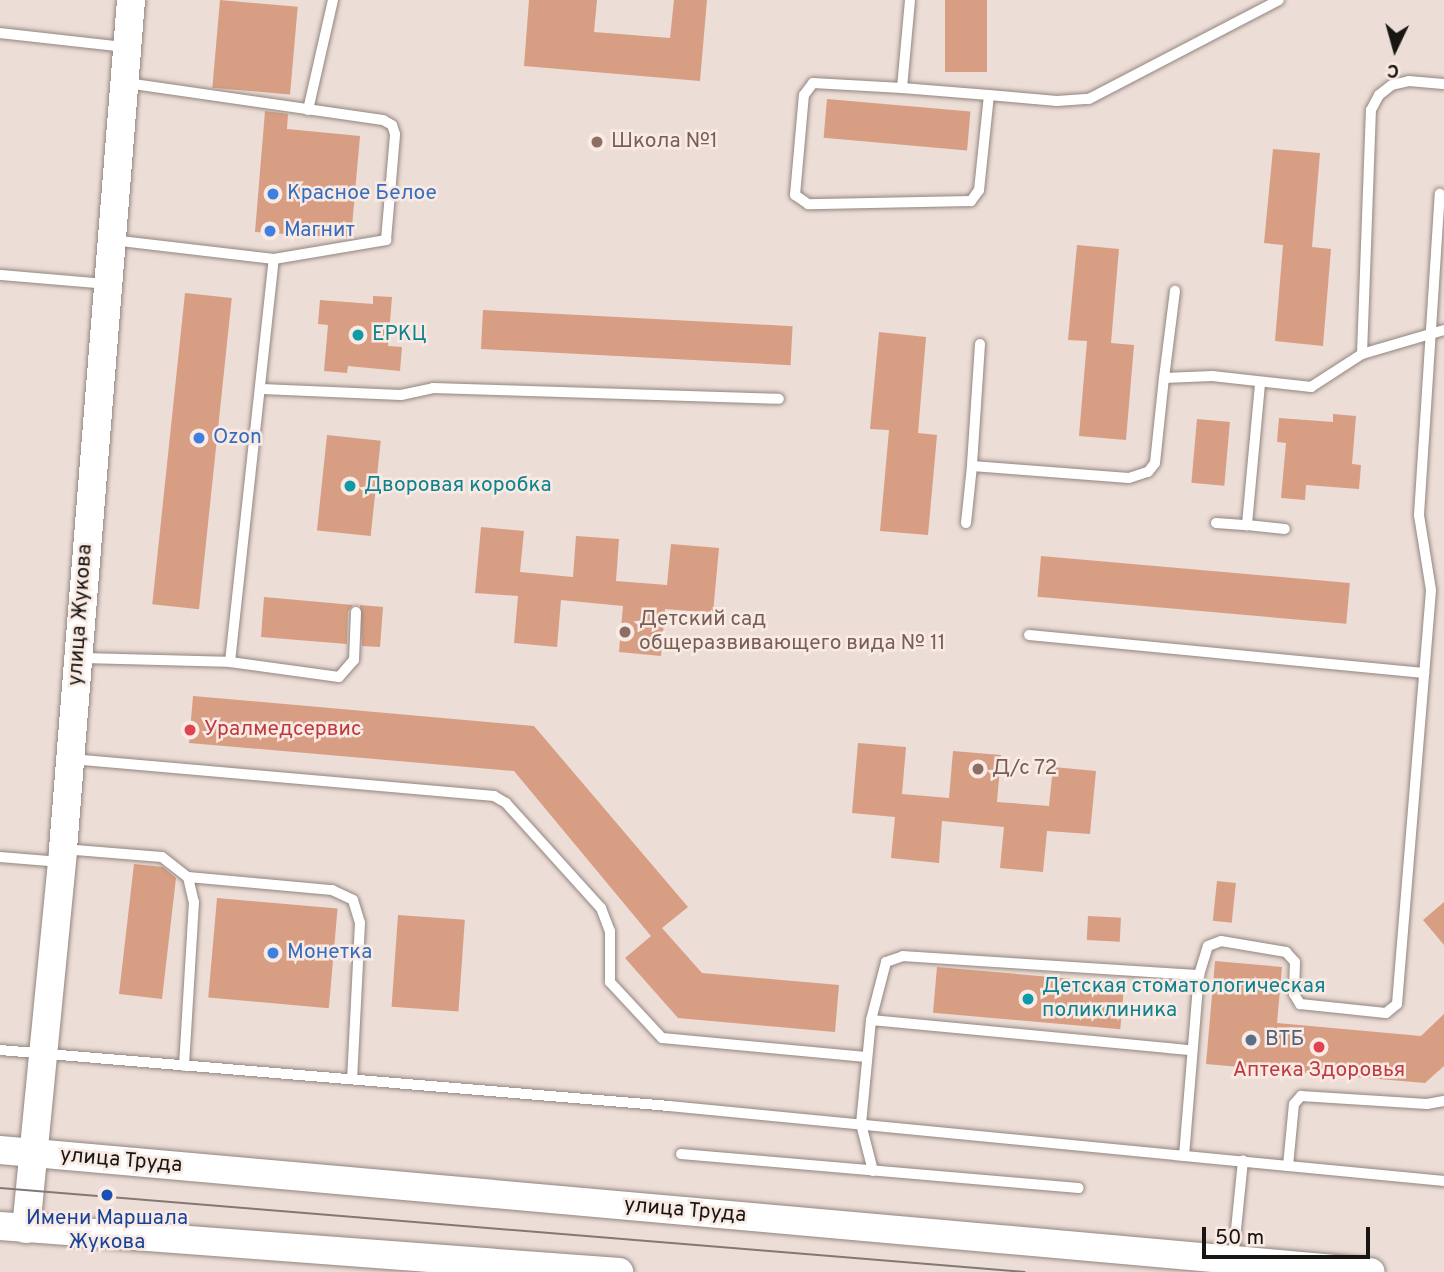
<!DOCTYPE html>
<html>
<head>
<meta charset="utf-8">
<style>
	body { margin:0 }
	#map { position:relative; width:1444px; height:1272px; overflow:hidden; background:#ecddd7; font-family:Overpass,sans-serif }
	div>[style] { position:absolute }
	.building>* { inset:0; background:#d79e83; transform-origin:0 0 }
	.roads { filter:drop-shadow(0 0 2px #92857f) drop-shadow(0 0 2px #92857f) }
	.lane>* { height:10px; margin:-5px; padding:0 5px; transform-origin:5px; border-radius:5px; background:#fff }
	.secondary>* { height:28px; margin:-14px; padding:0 14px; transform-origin:14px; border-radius:14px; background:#fff }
	.tram>* { height:2px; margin:-1px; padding:0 1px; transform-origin:1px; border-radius:1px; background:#827874 }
	.dots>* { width:19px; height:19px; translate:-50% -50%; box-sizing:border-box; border:4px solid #f9ebe4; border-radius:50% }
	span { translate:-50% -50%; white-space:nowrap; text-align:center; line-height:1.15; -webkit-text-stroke:5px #f9ebe4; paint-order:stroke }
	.education-label { font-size:21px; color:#785e54 }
	.left { translate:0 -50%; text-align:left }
	.shop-label { font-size:21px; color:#366cbe }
	.culture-label { font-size:21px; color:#0d838f }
	.street-label { font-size:21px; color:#191512 }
	.health-label { font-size:21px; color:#be3a42 }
	.service-label { font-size:21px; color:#4e5e75 }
	.transit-label { font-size:21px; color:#164399 }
	.north { position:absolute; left:1360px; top:14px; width:70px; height:70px; -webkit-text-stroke:5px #f9ebe4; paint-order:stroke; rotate:185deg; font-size:19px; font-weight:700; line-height:28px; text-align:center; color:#191512 }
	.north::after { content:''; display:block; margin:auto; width:24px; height:32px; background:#191512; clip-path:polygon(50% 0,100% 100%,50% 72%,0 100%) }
	.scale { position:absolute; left:1202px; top:1227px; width:168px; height:32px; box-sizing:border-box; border:4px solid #191512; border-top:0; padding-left:9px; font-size:21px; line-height:24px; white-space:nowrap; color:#191512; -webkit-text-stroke:5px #f9ebe4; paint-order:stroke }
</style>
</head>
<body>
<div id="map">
	<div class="building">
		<div style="left:220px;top:0;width:78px;height:88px;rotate:5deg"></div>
		<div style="clip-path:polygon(529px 0,597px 0,594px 32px,670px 38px,674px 0,707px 0,700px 81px,524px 66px)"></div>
		<div style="left:945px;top:0;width:42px;height:72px"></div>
		<div style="left:827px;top:99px;width:144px;height:39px;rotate:5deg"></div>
		<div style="clip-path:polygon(265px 111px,288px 114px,287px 129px,360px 136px,351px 238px,255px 232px)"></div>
		<div style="clip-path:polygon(1273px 149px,1320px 153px,1312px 247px,1331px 249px,1323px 346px,1275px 341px,1283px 245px,1264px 243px)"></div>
		<div style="clip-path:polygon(1077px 245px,1119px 249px,1111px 343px,1134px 345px,1126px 440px,1079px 436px,1087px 341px,1068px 340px)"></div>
		<div style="left:185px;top:293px;width:47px;height:313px;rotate:6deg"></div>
		<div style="clip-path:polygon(373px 296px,392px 297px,388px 346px,402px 347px,400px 371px,348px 366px,347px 373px,324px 371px,328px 325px,318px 324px,320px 300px,373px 304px)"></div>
		<div style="left:483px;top:310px;width:310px;height:39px;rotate:3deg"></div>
		<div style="clip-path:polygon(879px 332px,926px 337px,918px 433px,937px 435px,928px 535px,880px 531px,889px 430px,870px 429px)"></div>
		<div style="clip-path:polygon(1333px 414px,1356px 416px,1352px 464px,1361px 465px,1359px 489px,1306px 485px,1305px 500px,1281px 498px,1286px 443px,1277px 442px,1279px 418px,1333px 422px)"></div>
		<div style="left:1197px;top:419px;width:33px;height:64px;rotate:5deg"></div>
		<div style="left:327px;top:435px;width:54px;height:96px;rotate:6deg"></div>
		<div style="clip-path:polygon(481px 527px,524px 531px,520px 572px,573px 577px,576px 536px,619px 539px,616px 581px,667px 585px,671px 544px,719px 548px,713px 613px,665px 609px,661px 656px,619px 652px,623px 606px,561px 600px,557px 647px,514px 643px,518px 596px,475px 593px)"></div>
		<div style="left:1041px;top:556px;width:310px;height:41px;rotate:5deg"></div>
		<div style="clip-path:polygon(264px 597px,353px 605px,348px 612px,347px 644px,261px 637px)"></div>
		<div style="clip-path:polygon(360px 605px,383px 607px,380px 647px,362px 646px)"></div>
		<div style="clip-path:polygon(193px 696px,534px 726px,688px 907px,662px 928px,702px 973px,839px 985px,835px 1032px,678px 1018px,625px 958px,651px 936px,514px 771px,189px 743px)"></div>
		<div style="clip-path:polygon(858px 743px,906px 747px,902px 794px,949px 798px,953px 751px,1001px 755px,997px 802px,1049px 806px,1053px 767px,1096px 771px,1090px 834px,1047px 831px,1043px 872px,1000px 868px,1004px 827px,942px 821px,939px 863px,891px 858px,895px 817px,852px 813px)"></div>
		<div style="clip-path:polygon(134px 864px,163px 867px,176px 878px,162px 999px,119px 994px)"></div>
		<div style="left:1217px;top:881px;width:19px;height:40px;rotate:6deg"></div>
		<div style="left:217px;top:898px;width:121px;height:100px;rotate:5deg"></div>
		<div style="clip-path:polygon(1444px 902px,1444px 945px,1423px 920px)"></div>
		<div style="left:398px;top:915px;width:67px;height:92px;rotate:4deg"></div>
		<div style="left:1088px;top:916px;width:33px;height:24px;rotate:3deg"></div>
		<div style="clip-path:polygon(1215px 961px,1282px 967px,1277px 1023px,1421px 1036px,1444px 1014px,1444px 1066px,1425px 1083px,1206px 1064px)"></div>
		<div style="left:937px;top:967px;width:188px;height:46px;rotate:5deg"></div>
	</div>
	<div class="roads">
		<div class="lane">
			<div style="left:0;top:33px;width:126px;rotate:6.4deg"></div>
			<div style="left:902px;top:88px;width:88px;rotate:-84.8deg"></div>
			<div style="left:989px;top:95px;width:96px;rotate:96deg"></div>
			<div style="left:979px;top:190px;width:14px;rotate:126deg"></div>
			<div style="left:971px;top:201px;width:163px;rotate:178.9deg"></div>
			<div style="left:808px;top:204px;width:16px;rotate:-145deg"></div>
			<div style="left:795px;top:195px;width:100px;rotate:-84.9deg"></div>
			<div style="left:804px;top:95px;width:15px;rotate:-53deg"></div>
			<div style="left:813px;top:83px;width:89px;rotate:3.2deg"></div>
			<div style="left:902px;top:88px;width:87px;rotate:4.6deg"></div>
			<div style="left:989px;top:95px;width:68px;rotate:5deg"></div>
			<div style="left:1057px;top:101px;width:32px;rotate:-4deg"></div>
			<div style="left:1089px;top:99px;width:214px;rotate:-27.5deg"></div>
			<div style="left:308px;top:110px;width:113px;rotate:-77.2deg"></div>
			<div style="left:112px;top:240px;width:163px;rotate:6.7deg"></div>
			<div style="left:274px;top:259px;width:114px;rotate:-9.6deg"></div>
			<div style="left:386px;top:240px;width:106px;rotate:-85.1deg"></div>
			<div style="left:395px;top:134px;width:9px;rotate:-108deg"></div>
			<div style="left:392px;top:125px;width:10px;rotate:-151deg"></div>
			<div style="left:383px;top:120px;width:261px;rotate:-171.8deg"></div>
			<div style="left:0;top:275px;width:107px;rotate:4.8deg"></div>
			<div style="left:980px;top:344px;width:122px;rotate:93.8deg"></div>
			<div style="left:972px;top:466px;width:157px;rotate:4.4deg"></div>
			<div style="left:1129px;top:478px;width:20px;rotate:-18deg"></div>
			<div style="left:1148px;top:472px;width:11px;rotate:-52deg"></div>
			<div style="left:1155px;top:463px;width:85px;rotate:-84deg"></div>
			<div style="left:1164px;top:378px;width:48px;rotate:-2.4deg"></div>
			<div style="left:1212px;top:376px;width:100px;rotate:6.3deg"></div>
			<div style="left:1311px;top:387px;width:61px;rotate:-32.9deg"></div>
			<div style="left:1362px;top:354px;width:85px;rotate:-16.3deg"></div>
			<div style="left:1362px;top:354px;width:244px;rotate:-87.9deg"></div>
			<div style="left:1371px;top:110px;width:17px;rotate:-62deg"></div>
			<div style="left:1379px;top:95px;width:16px;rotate:-38deg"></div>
			<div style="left:1392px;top:85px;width:17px;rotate:-13deg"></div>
			<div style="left:1409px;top:81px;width:34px;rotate:5deg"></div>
			<div style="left:1164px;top:378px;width:88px;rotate:-82.8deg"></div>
			<div style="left:1260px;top:384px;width:142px;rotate:95.3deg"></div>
			<div style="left:1247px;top:525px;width:38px;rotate:6deg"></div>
			<div style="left:262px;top:389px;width:139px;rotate:2.5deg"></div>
			<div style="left:401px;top:395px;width:33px;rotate:-12deg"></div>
			<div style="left:433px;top:388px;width:346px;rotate:1.8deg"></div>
			<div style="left:966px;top:523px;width:57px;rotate:-84deg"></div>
			<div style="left:1216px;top:523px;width:31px;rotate:4deg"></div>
			<div style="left:1029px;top:635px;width:397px;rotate:5.5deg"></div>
			<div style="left:79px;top:658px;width:151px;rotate:1.5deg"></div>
			<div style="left:230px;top:662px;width:405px;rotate:-83.8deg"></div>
			<div style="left:230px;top:662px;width:110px;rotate:7.8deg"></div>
			<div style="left:339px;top:677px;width:23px;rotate:-49deg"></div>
			<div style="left:354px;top:660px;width:48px;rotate:-87.6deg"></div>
			<div style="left:71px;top:759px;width:425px;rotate:5deg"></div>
			<div style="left:494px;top:796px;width:14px;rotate:30deg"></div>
			<div style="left:506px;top:803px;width:142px;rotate:47.9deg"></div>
			<div style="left:601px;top:908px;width:25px;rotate:69deg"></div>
			<div style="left:610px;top:931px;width:51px;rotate:90deg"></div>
			<div style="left:610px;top:982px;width:76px;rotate:47.1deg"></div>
			<div style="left:662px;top:1038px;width:205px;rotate:5.3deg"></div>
			<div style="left:63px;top:849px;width:99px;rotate:4.6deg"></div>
			<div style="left:162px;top:857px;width:33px;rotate:38deg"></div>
			<div style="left:188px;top:877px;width:26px;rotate:77deg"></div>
			<div style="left:194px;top:902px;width:164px;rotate:93.5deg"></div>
			<div style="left:0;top:857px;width:61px;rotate:4.7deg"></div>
			<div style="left:188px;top:877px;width:145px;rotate:5.2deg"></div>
			<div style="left:332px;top:890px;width:23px;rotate:25deg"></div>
			<div style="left:353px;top:900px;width:24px;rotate:73deg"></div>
			<div style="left:360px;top:923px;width:156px;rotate:92.9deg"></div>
			<div style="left:871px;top:1020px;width:320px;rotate:5.4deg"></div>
			<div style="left:0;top:1050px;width:671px;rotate:4.78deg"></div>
			<div style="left:669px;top:1106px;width:622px;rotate:5.54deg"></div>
			<div style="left:1288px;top:1166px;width:62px;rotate:-84.5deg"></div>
			<div style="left:1294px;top:1104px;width:11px;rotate:-49deg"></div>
			<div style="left:1301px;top:1096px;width:126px;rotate:3.6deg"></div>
			<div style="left:1427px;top:1104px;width:17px;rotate:-10deg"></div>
			<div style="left:681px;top:1154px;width:399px;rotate:4.9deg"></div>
			<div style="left:1184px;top:1156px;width:182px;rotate:-85.3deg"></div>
			<div style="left:1199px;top:975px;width:30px;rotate:-73deg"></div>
			<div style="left:1208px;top:946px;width:14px;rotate:-21deg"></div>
			<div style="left:1221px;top:941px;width:66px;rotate:9.6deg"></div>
			<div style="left:1286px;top:952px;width:13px;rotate:48deg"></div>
			<div style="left:1295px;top:962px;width:32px;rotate:92deg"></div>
			<div style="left:1294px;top:994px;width:12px;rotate:59deg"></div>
			<div style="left:1300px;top:1004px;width:86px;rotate:6deg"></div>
			<div style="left:1386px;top:1013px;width:14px;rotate:-39deg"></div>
			<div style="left:1397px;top:1004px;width:415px;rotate:-85.3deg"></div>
			<div style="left:1431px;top:590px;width:76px;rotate:-99.1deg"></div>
			<div style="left:1419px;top:515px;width:322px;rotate:-86.3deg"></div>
			<div style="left:1288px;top:1166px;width:157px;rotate:5.5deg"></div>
			<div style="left:873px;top:1171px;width:49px;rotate:-104.3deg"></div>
			<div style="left:861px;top:1124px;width:104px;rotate:-84.5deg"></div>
			<div style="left:871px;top:1020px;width:60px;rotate:-75.5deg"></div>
			<div style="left:886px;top:962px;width:18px;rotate:-19deg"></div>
			<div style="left:903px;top:956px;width:297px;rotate:3.7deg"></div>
			<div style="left:1233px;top:1259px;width:99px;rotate:-84.2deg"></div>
		</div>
		<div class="secondary">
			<div style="left:0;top:1150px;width:1376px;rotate:5.09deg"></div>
			<div style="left:0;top:1226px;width:621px;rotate:4.25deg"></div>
			<div style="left:26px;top:1229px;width:382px;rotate:-84.4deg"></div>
			<div style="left:63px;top:849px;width:852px;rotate:-85.42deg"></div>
		</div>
	</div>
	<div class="tram">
		<div style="left:0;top:1188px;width:1028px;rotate:4.68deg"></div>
	</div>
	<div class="dots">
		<div style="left:597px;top:142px;background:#8d6e63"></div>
		<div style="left:273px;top:194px;background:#3f7fe0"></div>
		<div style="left:270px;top:231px;background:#3f7fe0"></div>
		<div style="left:358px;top:335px;background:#0f9aa8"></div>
		<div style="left:199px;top:438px;background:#3f7fe0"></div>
		<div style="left:350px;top:486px;background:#0f9aa8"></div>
		<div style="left:625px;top:632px;background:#8d6e63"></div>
		<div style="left:190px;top:730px;background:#e0444e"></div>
		<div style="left:978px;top:769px;background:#8d6e63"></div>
		<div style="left:273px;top:953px;background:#3f7fe0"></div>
		<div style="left:1028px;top:999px;background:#0f9aa8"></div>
		<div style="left:1251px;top:1040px;background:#5c6f8a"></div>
		<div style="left:1319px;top:1047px;background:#e0444e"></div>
		<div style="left:107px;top:1195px;background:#1a4fb4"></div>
	</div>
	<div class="education-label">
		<span class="left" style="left:611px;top:142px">Школа №1</span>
		<span class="left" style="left:639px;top:632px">Детский сад<br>общеразвивающего вида № 11</span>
		<span class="left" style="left:992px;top:769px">Д/с 72</span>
	</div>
	<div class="shop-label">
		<span class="left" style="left:287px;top:194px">Красное Белое</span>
		<span class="left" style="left:284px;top:231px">Магнит</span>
		<span class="left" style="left:213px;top:438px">Ozon</span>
		<span class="left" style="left:287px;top:953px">Монетка</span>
	</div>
	<div class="culture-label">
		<span class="left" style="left:372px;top:335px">ЕРКЦ</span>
		<span class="left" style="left:364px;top:486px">Дворовая коробка</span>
		<span class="left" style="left:1042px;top:999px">Детская стоматологическая<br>поликлиника</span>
	</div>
	<div class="street-label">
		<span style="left:81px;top:615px;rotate:-86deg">улица Жукова</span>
		<span style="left:121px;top:1161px;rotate:5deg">улица Труда</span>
		<span style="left:685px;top:1211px;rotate:5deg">улица Труда</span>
	</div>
	<div class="health-label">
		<span class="left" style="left:204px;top:730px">Уралмедсервис</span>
		<span style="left:1319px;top:1071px">Аптека Здоровья</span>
	</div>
	<div class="service-label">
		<span class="left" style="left:1265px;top:1040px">ВТБ</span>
	</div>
	<div class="transit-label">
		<span style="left:107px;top:1231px">Имени Маршала<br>Жукова</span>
	</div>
	<div class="north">С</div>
	<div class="scale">50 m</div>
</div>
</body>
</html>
